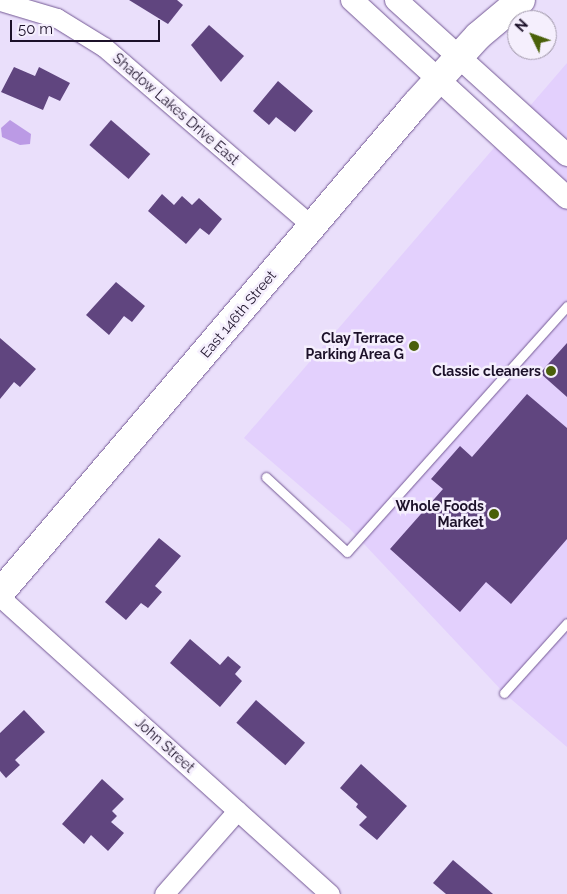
<!DOCTYPE html>
<html>
<head>
<meta charset="utf-8">
<style>
	body { margin:0 }
	#map { position:relative; width:567px; height:894px; overflow:hidden; background:#eadffb; font-family:Raleway,sans-serif }
	div>[style] { position:absolute }
	.built>* { inset:0; background:#e3d0fd }
	.water>* { inset:0; background:#bb9ae5 }
	.building>* { inset:0; background:#60457f; transform-origin:0 0 }
	.roads { filter:drop-shadow(0 0 1px #735894) drop-shadow(0 0 1px #735894) }
	.service>* { height:9px; margin:-4.5px; padding:0 4.5px; transform-origin:4.5px; border-radius:4.5px; background:#fff }
	.minor>* { height:19px; margin:-9.5px; padding:0 9.5px; transform-origin:9.5px; border-radius:9.5px; background:#fff }
	.tertiary>* { height:22px; margin:-11px; padding:0 11px; transform-origin:11px; border-radius:11px; background:#fff }
	.primary>* { height:28px; margin:-14px; padding:0 14px; transform-origin:14px; border-radius:14px; background:#fff }
	.dots>* { width:14px; height:14px; translate:-50% -50%; box-sizing:border-box; border:2px solid #f5effd; border-radius:50% }
	span { translate:-50% -50%; white-space:nowrap; text-align:center; line-height:1.15; -webkit-text-stroke:5px #f5effd; paint-order:stroke }
	.street-label { font-size:14px; color:#1c1129 }
	.poi-label { font-size:14px; color:#1c1129; font-weight:700 }
	.right { translate:-100% -50%; text-align:right }
	.north { position:absolute; left:507px; top:10px; width:50px; height:50px; box-sizing:border-box; background:#f5effd; border:1px solid #9e96a8; border-radius:50%; rotate:312deg; font-size:14px; font-weight:700; line-height:20px; text-align:center; color:#1c1129 }
	.north::after { content:''; display:block; margin:auto; width:18px; height:22px; background:#4a600a; clip-path:polygon(50% 0,100% 100%,50% 72%,0 100%) }
	.scale { position:absolute; left:10px; top:20px; width:150px; height:22px; box-sizing:border-box; border:2px solid #1c1129; border-top:0; padding-left:6px; font-size:15px; line-height:18px; white-space:nowrap; color:#1c1129; -webkit-text-stroke:4px #f5effd; paint-order:stroke }
</style>
</head>
<body>
<div id="map">
	<div class="built">
		<div style="clip-path:polygon(567px 63px,567px 747px,504px 693px,349px 528px,244px 438px)"></div>
	</div>
	<div class="water">
		<div style="clip-path:polygon(10px 120px,31px 134px,30px 144px,20px 145px,2px 137px,1px 128px)"></div>
	</div>
	<div class="building">
		<div style="clip-path:polygon(129px 0,177px 0,183px 5px,168px 24px)"></div>
		<div style="clip-path:polygon(209px 25px,244px 56px,221px 82px,191px 45px)"></div>
		<div style="clip-path:polygon(14px 67px,35px 76px,39px 67px,70px 83px,60px 101px,49px 96px,43px 110px,1px 92px)"></div>
		<div style="clip-path:polygon(278px 81px,313px 111px,295px 132px,276px 117px,269px 125px,253px 111px)"></div>
		<div style="left:111px;top:120px;width:52px;height:33px;rotate:41deg"></div>
		<div style="clip-path:polygon(162px 194px,174px 205px,182px 196px,192px 205px,199px 198px,222px 219px,209px 235px,200px 228px,186px 244px,148px 211px)"></div>
		<div style="clip-path:polygon(116px 282px,145px 306px,132px 322px,124px 316px,109px 335px,86px 315px)"></div>
		<div style="clip-path:polygon(0 338px,36px 369px,20px 387px,14px 382px,0 399px)"></div>
		<div style="clip-path:polygon(567px 343px,567px 397px,540px 373px)"></div>
		<div style="clip-path:polygon(527px 394px,567px 428px,567px 539px,511px 604px,486px 582px,460px 612px,390px 549px,443px 489px,431px 479px,460px 446px,472px 457px)"></div>
		<div style="clip-path:polygon(159px 538px,181px 556px,155px 586px,162px 592px,148px 608px,141px 603px,126px 620px,105px 602px)"></div>
		<div style="clip-path:polygon(190px 639px,220px 665px,228px 656px,241px 667px,235px 674px,242px 681px,220px 707px,170px 663px)"></div>
		<div style="left:256px;top:700px;width:65px;height:30px;rotate:41deg"></div>
		<div style="clip-path:polygon(24px 710px,45px 732px,15px 760px,20px 765px,6px 778px,0 771px,0 733px)"></div>
		<div style="clip-path:polygon(361px 764px,407px 806px,377px 840px,359px 825px,367px 817px,356px 807px,358px 804px,340px 788px)"></div>
		<div style="clip-path:polygon(102px 779px,124px 799px,112px 811px,117px 816px,111px 822px,124px 833px,108px 851px,91px 835px,84px 844px,62px 824px)"></div>
		<div style="clip-path:polygon(453px 860px,493px 894px,446px 894px,433px 883px)"></div>
	</div>
	<div class="roads">
		<div class="service">
			<div style="left:266px;top:477px;width:110px;rotate:42.8deg"></div>
			<div style="left:347px;top:552px;width:330px;rotate:-48.2deg"></div>
			<div style="left:504px;top:693px;width:94px;rotate:-48deg"></div>
		</div>
		<div class="minor">
			<div style="left:0;top:1px;width:59px;rotate:16.6deg"></div>
			<div style="left:57px;top:18px;width:55px;rotate:31.7deg"></div>
			<div style="left:104px;top:47px;width:274px;rotate:40.7deg"></div>
			<div style="left:0;top:597px;width:444px;rotate:42deg"></div>
			<div style="left:164px;top:894px;width:111px;rotate:-48.7deg"></div>
		</div>
		<div class="tertiary">
			<div style="left:352px;top:0;width:292px;rotate:42.6deg"></div>
			<div style="left:396px;top:0;width:231px;rotate:42.2deg"></div>
		</div>
		<div class="primary">
			<div style="left:0;top:593px;width:642px;rotate:-49.61deg"></div>
			<div style="left:416px;top:104px;width:92px;rotate:-47.6deg"></div>
			<div style="left:478px;top:36px;width:56px;rotate:-39.9deg"></div>
		</div>
	</div>
	<div class="dots">
		<div style="left:414px;top:346px;background:#4a600a"></div>
		<div style="left:551px;top:371px;background:#4a600a"></div>
		<div style="left:494px;top:514px;background:#4a600a"></div>
	</div>
	<div class="street-label">
		<span style="left:176px;top:109px;rotate:41deg">Shadow Lakes Drive East</span>
		<span style="left:238px;top:314px;rotate:-50deg">East 146th Street</span>
		<span style="left:165px;top:745px;rotate:42deg">John Street</span>
	</div>
	<div class="poi-label">
		<span class="right" style="left:404px;top:346px">Clay Terrace<br>Parking Area G</span>
		<span class="right" style="left:541px;top:371px">Classic cleaners</span>
		<span class="right" style="left:484px;top:514px">Whole Foods<br>Market</span>
	</div>
	<div class="north">N</div>
	<div class="scale">50 m</div>
</div>
</body>
</html>
